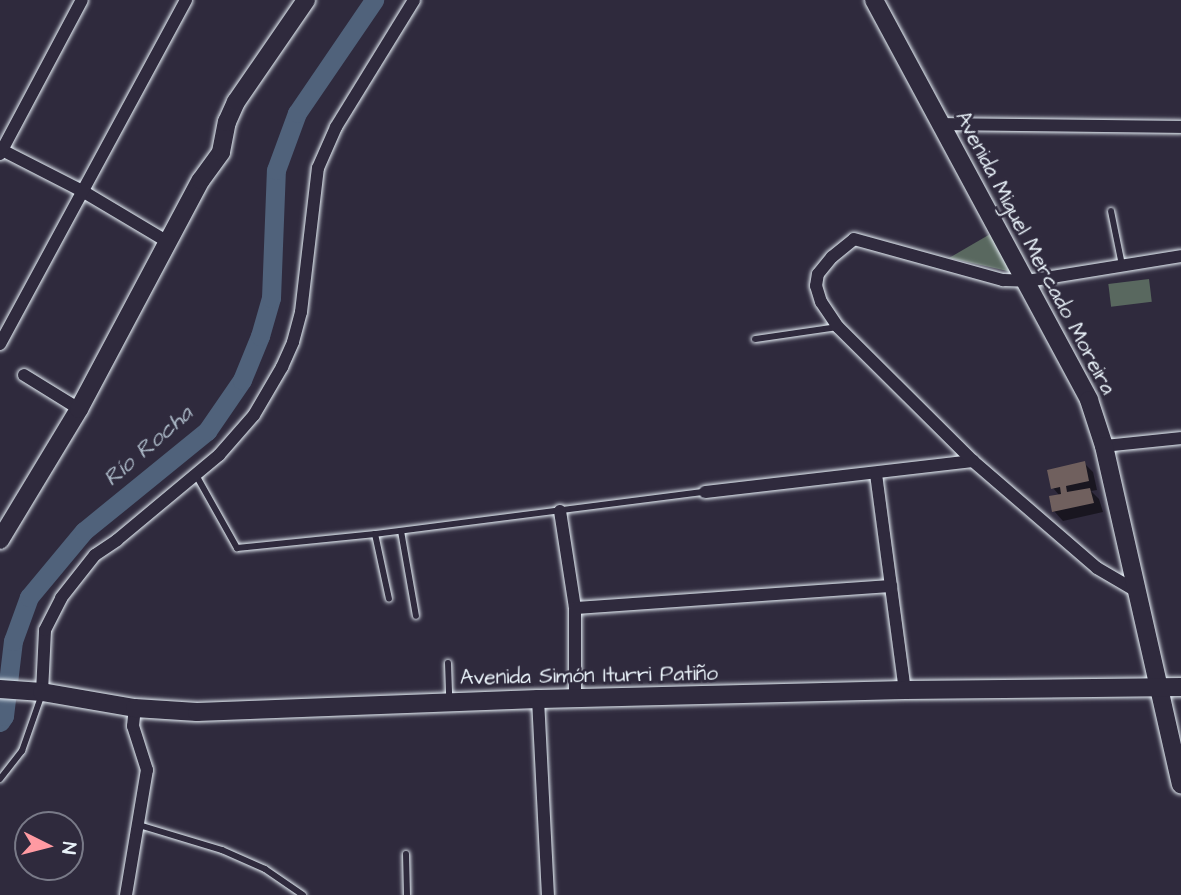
<!DOCTYPE html>
<html>
<head>
<meta charset="utf-8">
<style>
	body { margin:0 }
	#map { position:relative; width:1181px; height:895px; overflow:hidden; background:#2f2a3d; font-family:"Architects Daughter",sans-serif }
	div>[style] { position:absolute }
	.green>* { inset:0; background:#59685f; transform-origin:0 0 }
	.shadow>* { inset:0; background:#0007 }
	.river>* { height:19px; margin:-9.5px; padding:0 9.5px; transform-origin:9.5px; border-radius:9.5px; background:#50627b }
	.building>* { inset:0; background:#70605e }
	.roads { filter:drop-shadow(0 0 2px #e8f1f8) drop-shadow(0 0 2px #e8f1f8) }
	.lane>* { height:6px; margin:-3px; padding:0 3px; transform-origin:3px; border-radius:3px; background:#2f2a3d }
	.street>* { height:12px; margin:-6px; padding:0 6px; transform-origin:6px; border-radius:6px; background:#2f2a3d }
	.secondary>* { height:18px; margin:-9px; padding:0 9px; transform-origin:9px; border-radius:9px; background:#2f2a3d }
	span { translate:-50% -50%; white-space:nowrap; text-align:center; line-height:1.15; -webkit-text-stroke:5px #2f2a3d; paint-order:stroke }
	.street-label { font-size:21px; color:#e8f1f8 }
	.water-label { font-size:23px; color:#abb8c6; font-style:italic }
	.north { position:absolute; left:14px; top:811px; width:70px; height:70px; box-sizing:border-box; background:#2f2a3d; border:2px solid #797a88; border-radius:50%; rotate:96deg; font-size:19px; font-weight:700; line-height:28px; text-align:center; color:#e8f1f8 }
	.north::after { content:''; display:block; margin:auto; width:24px; height:32px; background:#ff9aa2; clip-path:polygon(50% 0,100% 100%,50% 72%,0 100%) }
</style>
</head>
<body>
<div id="map">
	<div class="green">
		<div style="clip-path:polygon(992px 233px,1012px 272px,949px 258px)"></div>
		<div style="left:1149px;top:279px;width:23px;height:41px;rotate:83deg"></div>
	</div>
	<div class="shadow">
		<div style="clip-path:polygon(1084px 463px,1093px 472px,1097px 490px,1091px 491px,1099px 499px,1103px 512px,1063px 521px,1054px 511px,1060px 496px,1053px 488px)"></div>
	</div>
	<div class="river">
		<div style="left:0;top:722px;width:7px;rotate:-56deg"></div>
		<div style="left:4px;top:716px;width:76px;rotate:-83.2deg"></div>
		<div style="left:13px;top:641px;width:47px;rotate:-70deg"></div>
		<div style="left:29px;top:597px;width:86px;rotate:-50.2deg"></div>
		<div style="left:84px;top:531px;width:159px;rotate:-39.1deg"></div>
		<div style="left:207px;top:431px;width:62px;rotate:-55.5deg"></div>
		<div style="left:242px;top:380px;width:48px;rotate:-67.8deg"></div>
		<div style="left:260px;top:336px;width:40px;rotate:-74deg"></div>
		<div style="left:271px;top:298px;width:128px;rotate:-87.8deg"></div>
		<div style="left:276px;top:170px;width:61px;rotate:-69.8deg"></div>
		<div style="left:297px;top:113px;width:137px;rotate:-55.7deg"></div>
	</div>
	<div class="building">
		<div style="clip-path:polygon(1085px 461px,1089px 481px,1066px 486px,1067px 492px,1090px 488px,1094px 503px,1052px 512px,1049px 496px,1061px 494px,1060px 487px,1051px 489px,1047px 470px)"></div>
	</div>
	<div class="roads">
		<div class="lane">
			<div style="left:1111px;top:211px;width:55px;rotate:78.5deg"></div>
			<div style="left:755px;top:339px;width:84px;rotate:-8.2deg"></div>
			<div style="left:196px;top:475px;width:84px;rotate:60.7deg"></div>
			<div style="left:237px;top:548px;width:139px;rotate:-5.8deg"></div>
			<div style="left:375px;top:534px;width:333px;rotate:-7.3deg"></div>
			<div style="left:401px;top:531px;width:86px;rotate:80deg"></div>
			<div style="left:375px;top:534px;width:66px;rotate:77.8deg"></div>
			<div style="left:448px;top:663px;width:37px;rotate:88deg"></div>
			<div style="left:0;top:779px;width:36px;rotate:-52deg"></div>
			<div style="left:22px;top:751px;width:60px;rotate:-70.7deg"></div>
			<div style="left:139px;top:825px;width:87px;rotate:16.8deg"></div>
			<div style="left:222px;top:850px;width:47px;rotate:23.8deg"></div>
			<div style="left:265px;top:869px;width:46px;rotate:34.4deg"></div>
			<div style="left:406px;top:854px;width:41px;rotate:88.6deg"></div>
		</div>
		<div class="street">
			<div style="left:943px;top:124px;width:238px;rotate:0.7deg"></div>
			<div style="left:2px;top:150px;width:92px;rotate:27.1deg"></div>
			<div style="left:84px;top:192px;width:98px;rotate:30.8deg"></div>
			<div style="left:0;top:154px;width:174px;rotate:-62deg"></div>
			<div style="left:0;top:344px;width:391px;rotate:-61.6deg"></div>
			<div style="left:24px;top:375px;width:65px;rotate:31.7deg"></div>
			<div style="left:1104px;top:446px;width:77px;rotate:-5.9deg"></div>
			<div style="left:876px;top:474px;width:218px;rotate:82.4deg"></div>
			<div style="left:705px;top:492px;width:270px;rotate:-6.6deg"></div>
			<div style="left:560px;top:511px;width:98px;rotate:81.2deg"></div>
			<div style="left:575px;top:608px;width:90px;rotate:90deg"></div>
			<div style="left:1138px;top:592px;width:48px;rotate:-149.7deg"></div>
			<div style="left:1097px;top:568px;width:164px;rotate:-139.2deg"></div>
			<div style="left:973px;top:461px;width:190px;rotate:-135.2deg"></div>
			<div style="left:838px;top:327px;width:30px;rotate:-124deg"></div>
			<div style="left:821px;top:302px;width:17px;rotate:-107deg"></div>
			<div style="left:816px;top:286px;width:12px;rotate:-81deg"></div>
			<div style="left:818px;top:274px;width:22px;rotate:-51deg"></div>
			<div style="left:832px;top:257px;width:28px;rotate:-39deg"></div>
			<div style="left:854px;top:239px;width:155px;rotate:15.4deg"></div>
			<div style="left:1003px;top:280px;width:24px;rotate:2deg"></div>
			<div style="left:1027px;top:281px;width:156px;rotate:-9.2deg"></div>
			<div style="left:575px;top:608px;width:317px;rotate:-4deg"></div>
			<div style="left:42px;top:692px;width:62px;rotate:-87.2deg"></div>
			<div style="left:45px;top:630px;width:36px;rotate:-63deg"></div>
			<div style="left:61px;top:598px;width:55px;rotate:-51.7deg"></div>
			<div style="left:95px;top:555px;width:27px;rotate:-34deg"></div>
			<div style="left:117px;top:540px;width:133px;rotate:-39.8deg"></div>
			<div style="left:219px;top:455px;width:53px;rotate:-48.8deg"></div>
			<div style="left:254px;top:415px;width:56px;rotate:-59.7deg"></div>
			<div style="left:282px;top:367px;width:27px;rotate:-66deg"></div>
			<div style="left:293px;top:342px;width:31px;rotate:-75deg"></div>
			<div style="left:301px;top:312px;width:145px;rotate:-83.3deg"></div>
			<div style="left:318px;top:168px;width:45px;rotate:-66.3deg"></div>
			<div style="left:336px;top:127px;width:149px;rotate:-58.4deg"></div>
			<div style="left:538px;top:699px;width:196px;rotate:87.1deg"></div>
			<div style="left:126px;top:895px;width:127px;rotate:-80.5deg"></div>
			<div style="left:147px;top:770px;width:46px;rotate:-107.7deg"></div>
			<div style="left:133px;top:726px;width:18px;rotate:-84deg"></div>
		</div>
		<div class="secondary">
			<div style="left:874px;top:0;width:454px;rotate:61.7deg"></div>
			<div style="left:1089px;top:400px;width:48px;rotate:71.9deg"></div>
			<div style="left:1104px;top:446px;width:347px;rotate:77.2deg"></div>
			<div style="left:0;top:540px;width:153px;rotate:-58.9deg"></div>
			<div style="left:79px;top:409px;width:259px;rotate:-62deg"></div>
			<div style="left:201px;top:180px;width:34px;rotate:-54deg"></div>
			<div style="left:221px;top:152px;width:31px;rotate:-79deg"></div>
			<div style="left:227px;top:122px;width:22px;rotate:-66deg"></div>
			<div style="left:236px;top:102px;width:124px;rotate:-55.5deg"></div>
			<div style="left:0;top:689px;width:42px;rotate:4.1deg"></div>
			<div style="left:42px;top:692px;width:94px;rotate:9.8deg"></div>
			<div style="left:135px;top:708px;width:62px;rotate:3.7deg"></div>
			<div style="left:197px;top:712px;width:341px;rotate:-2.2deg"></div>
			<div style="left:538px;top:699px;width:367px;rotate:-1.4deg"></div>
			<div style="left:905px;top:690px;width:276px;rotate:-0.6deg"></div>
		</div>
	</div>
	<div class="street-label">
		<span style="left:1035px;top:253px;rotate:62deg">Avenida Miguel Mercado Moreira</span>
		<span style="left:589px;top:676px;rotate:-1deg">Avenida Simón Iturri Patiño</span>
	</div>
	<div class="water-label">
		<span style="left:148px;top:446px;rotate:-41deg">Río Rocha</span>
	</div>
	<div class="north">N</div>
</div>
</body>
</html>
